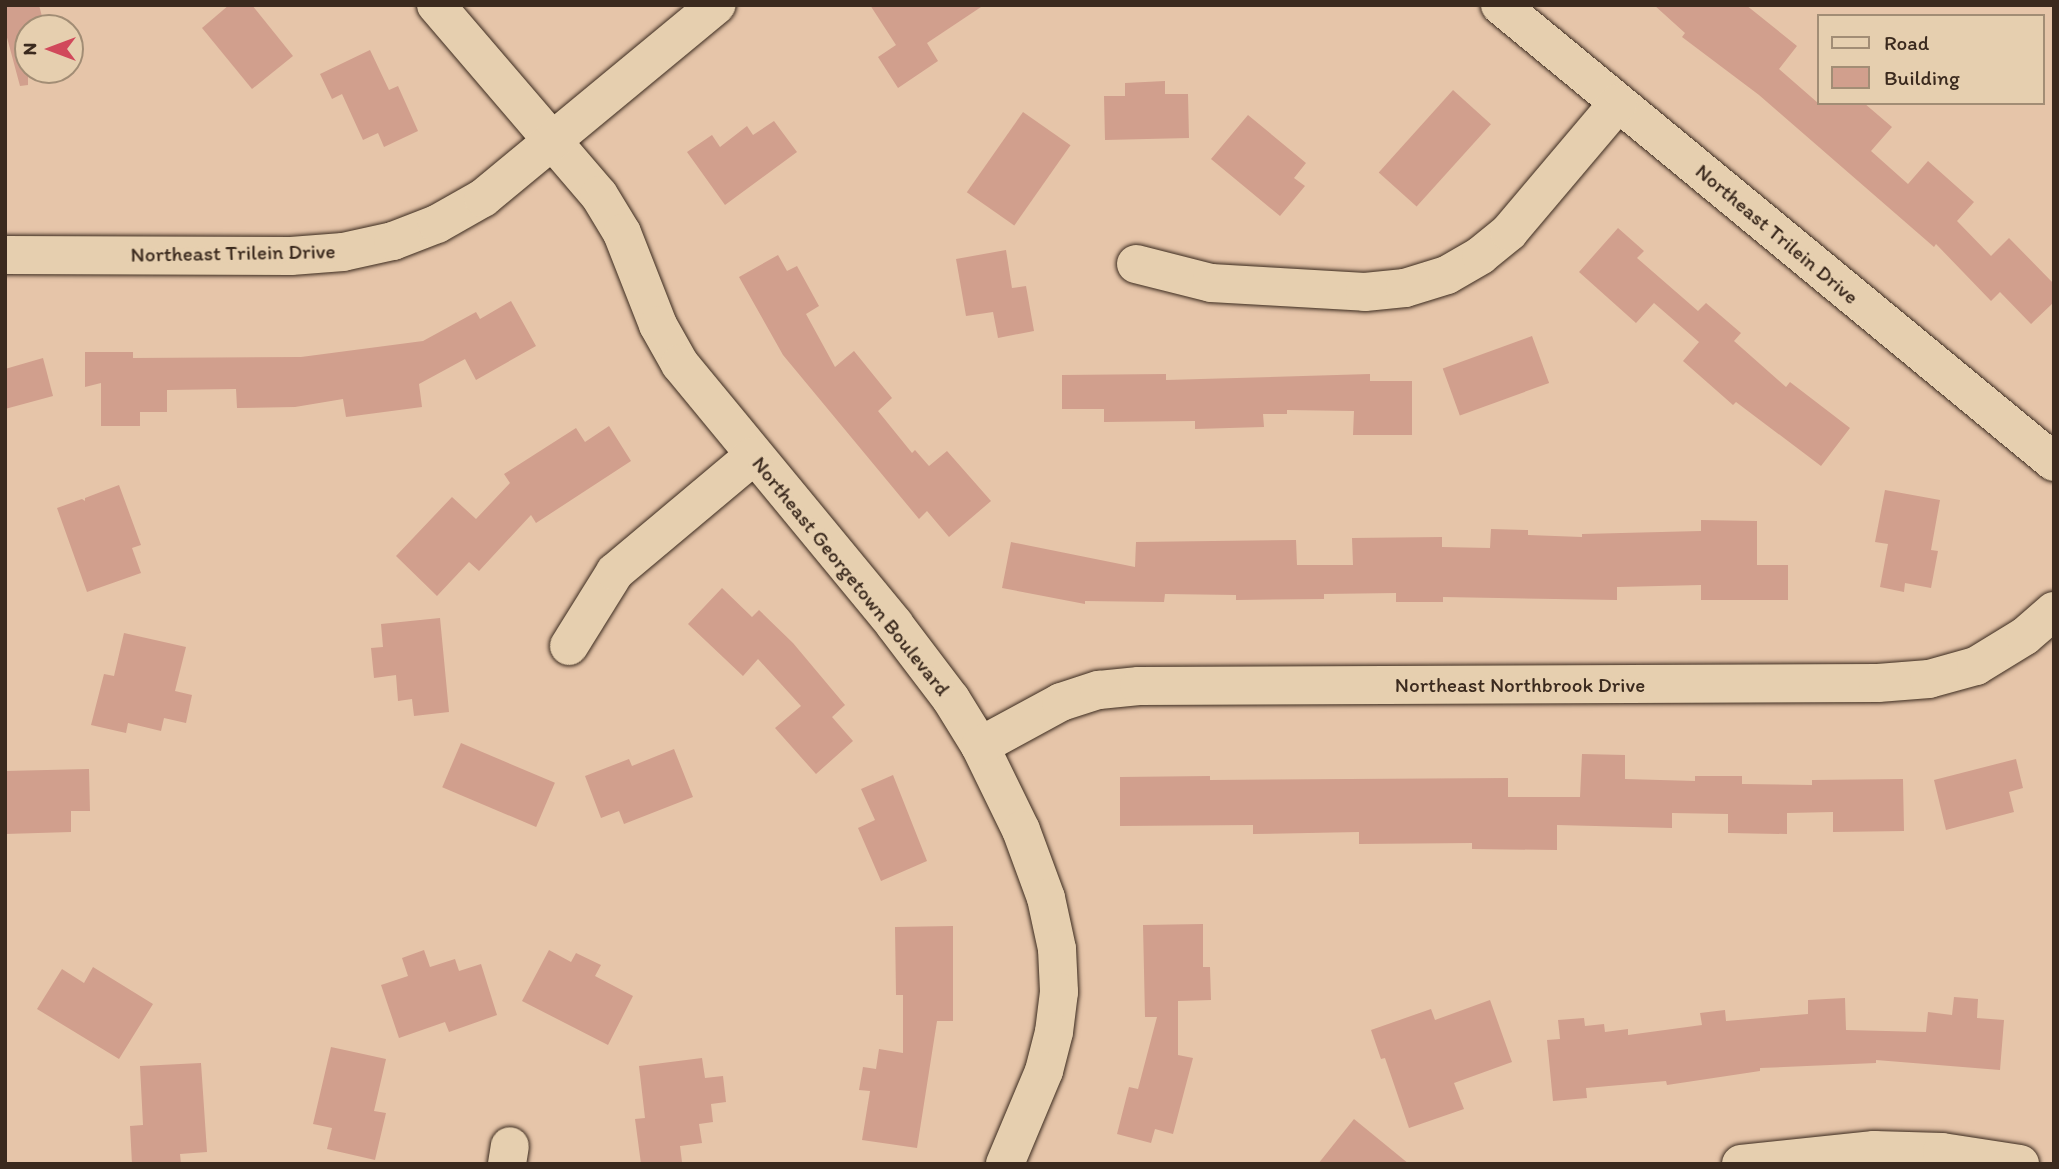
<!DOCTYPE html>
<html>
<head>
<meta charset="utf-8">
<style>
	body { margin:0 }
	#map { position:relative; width:2059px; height:1169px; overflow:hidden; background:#e6c5a9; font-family:Itim,sans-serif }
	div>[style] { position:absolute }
	.building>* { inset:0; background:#d19f8d; transform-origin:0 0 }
	.roads { filter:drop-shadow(0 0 2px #3b2a1e) drop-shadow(0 0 2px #3b2a1e) }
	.minor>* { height:38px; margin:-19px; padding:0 19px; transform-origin:19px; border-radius:19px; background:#e6cfaf }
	span { translate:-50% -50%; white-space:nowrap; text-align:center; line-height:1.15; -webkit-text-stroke:7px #e6cfaf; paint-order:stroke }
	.street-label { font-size:21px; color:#3b2a1e }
	.frame { position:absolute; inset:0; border:7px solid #3b2a1e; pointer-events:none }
	.legend { position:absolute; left:1817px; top:14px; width:228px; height:91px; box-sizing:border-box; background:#e6cfaf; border:2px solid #a28d75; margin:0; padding:9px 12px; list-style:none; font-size:21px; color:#3b2a1e }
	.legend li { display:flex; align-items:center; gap:14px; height:35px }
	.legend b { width:35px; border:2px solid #a28d75 }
	.north { position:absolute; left:14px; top:14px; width:70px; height:70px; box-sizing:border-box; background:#e6cfaf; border:2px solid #a28d75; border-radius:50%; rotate:270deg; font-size:19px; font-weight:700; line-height:28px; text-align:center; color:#3b2a1e }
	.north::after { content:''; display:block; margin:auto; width:24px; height:32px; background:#d1495b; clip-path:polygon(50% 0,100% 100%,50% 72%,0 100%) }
</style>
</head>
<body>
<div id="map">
	<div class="building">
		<div style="clip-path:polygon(5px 5px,39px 5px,45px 28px,28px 28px,28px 85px,20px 86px,5px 30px)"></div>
		<div style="clip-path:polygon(229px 5px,252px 5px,293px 56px,252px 89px,202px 28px)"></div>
		<div style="clip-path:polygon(870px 5px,984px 5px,927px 43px,938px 61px,898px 88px,878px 57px,896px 45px)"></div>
		<div style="clip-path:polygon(1654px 5px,1746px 5px,1797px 46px,1779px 69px,1818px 103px,1864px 103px,1892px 127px,1871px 151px,1908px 184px,1928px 161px,1974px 202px,1957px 221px,1991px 256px,2009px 238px,2054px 284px,2054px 302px,2031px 324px,2000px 292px,1991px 301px,1936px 244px,1934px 247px,1759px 95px,1682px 37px,1685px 33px)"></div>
		<div style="clip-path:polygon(370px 50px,389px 90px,398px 86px,418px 131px,384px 147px,378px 133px,363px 140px,342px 94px,332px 99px,320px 74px)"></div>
		<div style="clip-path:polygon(1165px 81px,1165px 94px,1188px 94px,1189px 138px,1105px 140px,1104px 96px,1125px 96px,1125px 83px)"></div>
		<div style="left:1453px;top:90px;width:51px;height:111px;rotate:42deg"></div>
		<div style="left:1023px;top:112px;width:58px;height:98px;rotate:35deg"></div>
		<div style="clip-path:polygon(1248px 115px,1306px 163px,1294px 178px,1305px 186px,1280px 216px,1211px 159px)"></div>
		<div style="clip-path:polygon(774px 121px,797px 152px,725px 205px,687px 152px,712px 135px,720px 147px,747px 126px,753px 135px)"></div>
		<div style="clip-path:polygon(1618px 228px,1644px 251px,1637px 258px,1698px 311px,1706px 303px,1741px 333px,1734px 341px,1786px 387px,1790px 382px,1850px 428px,1821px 466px,1736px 402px,1733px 405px,1683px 361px,1699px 342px,1654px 303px,1636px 323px,1579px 272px)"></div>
		<div style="clip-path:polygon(1006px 250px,1012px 288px,1026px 286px,1034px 331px,998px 338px,993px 312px,966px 316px,956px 259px)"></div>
		<div style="clip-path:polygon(778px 255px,787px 271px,797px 266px,819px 306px,806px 314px,835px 367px,854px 351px,892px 398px,878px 411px,912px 453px,915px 450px,929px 466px,947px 451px,991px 501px,949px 537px,927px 511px,919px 519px,783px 355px,739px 277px)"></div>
		<div style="clip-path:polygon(511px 301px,536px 346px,476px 380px,465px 359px,419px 384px,422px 407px,346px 417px,343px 399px,295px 407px,237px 408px,236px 389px,167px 390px,167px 412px,140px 412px,140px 426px,101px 426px,101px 383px,85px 387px,85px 352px,133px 352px,133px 358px,301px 357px,423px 341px,476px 312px,480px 319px)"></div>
		<div style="left:1532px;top:336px;width:50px;height:95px;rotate:70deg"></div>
		<div style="clip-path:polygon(43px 358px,53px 396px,5px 409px,5px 369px)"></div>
		<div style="clip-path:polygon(1166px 374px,1166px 380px,1370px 374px,1370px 381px,1412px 381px,1412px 435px,1353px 435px,1354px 411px,1287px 410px,1287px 414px,1263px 414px,1264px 427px,1195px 429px,1195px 421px,1104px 422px,1104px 409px,1062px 409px,1062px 375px)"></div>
		<div style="clip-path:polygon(609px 426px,631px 461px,536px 523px,531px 515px,479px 571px,469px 562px,437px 596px,396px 556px,452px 497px,476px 519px,510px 483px,504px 474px,576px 428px,585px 442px)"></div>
		<div style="clip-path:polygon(119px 485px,141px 545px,132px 548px,141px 573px,87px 592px,57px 508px,82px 499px,85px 501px,85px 498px)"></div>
		<div style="clip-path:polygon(1885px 490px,1940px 500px,1931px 550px,1938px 551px,1931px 588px,1905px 583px,1904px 592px,1880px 587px,1888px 544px,1875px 542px)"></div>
		<div style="clip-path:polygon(1701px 520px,1757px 521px,1757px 565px,1788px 565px,1788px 600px,1701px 600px,1701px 585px,1617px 587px,1617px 600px,1443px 597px,1443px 602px,1396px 602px,1396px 593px,1324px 594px,1324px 599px,1236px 600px,1236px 595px,1165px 594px,1164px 602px,1085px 601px,1085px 604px,1002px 588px,1011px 542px,1135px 567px,1136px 542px,1296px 540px,1297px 565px,1353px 565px,1352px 538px,1442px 537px,1442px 547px,1490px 548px,1491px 529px,1528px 530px,1528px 535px,1582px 537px,1582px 534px,1701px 531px)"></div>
		<div style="clip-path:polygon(722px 588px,752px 617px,759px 610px,793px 643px,845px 705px,832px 717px,853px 741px,816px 774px,775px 728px,801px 706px,758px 659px,743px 676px,688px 624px)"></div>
		<div style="clip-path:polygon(440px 618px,449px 712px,414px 716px,412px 699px,398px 701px,396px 675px,374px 678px,371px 648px,383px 647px,381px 624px)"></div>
		<div style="clip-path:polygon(124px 633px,186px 647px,175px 691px,192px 695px,186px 723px,164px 718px,161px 731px,128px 723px,126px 733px,91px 725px,104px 674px,114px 676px)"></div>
		<div style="left:461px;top:743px;width:102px;height:48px;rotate:23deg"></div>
		<div style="clip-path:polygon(674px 749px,693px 797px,624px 824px,619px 811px,601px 818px,585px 776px,629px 759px,632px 766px)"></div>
		<div style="clip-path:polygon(1582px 754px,1625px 755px,1625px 779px,1695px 781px,1695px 776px,1742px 776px,1742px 784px,1812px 785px,1812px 780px,1903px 779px,1904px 831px,1833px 832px,1833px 812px,1787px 813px,1787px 834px,1728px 833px,1728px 814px,1672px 813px,1672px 828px,1557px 825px,1557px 850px,1472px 849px,1472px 843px,1359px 844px,1359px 832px,1253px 834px,1253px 825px,1120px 826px,1120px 777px,1210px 776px,1210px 780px,1508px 778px,1508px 797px,1580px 797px)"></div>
		<div style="clip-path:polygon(2016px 759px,2023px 788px,2009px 792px,2014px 812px,1946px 830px,1934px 780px)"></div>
		<div style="clip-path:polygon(89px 769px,90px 811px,71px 811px,71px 832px,5px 834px,5px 771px)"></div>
		<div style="clip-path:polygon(893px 775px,927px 861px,881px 881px,858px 828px,875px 820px,861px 789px)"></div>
		<div style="clip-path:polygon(1203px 924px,1203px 967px,1210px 967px,1211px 1000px,1178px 1001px,1178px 1055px,1193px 1058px,1173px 1134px,1155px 1129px,1151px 1143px,1117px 1134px,1129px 1087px,1138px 1089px,1157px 1017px,1145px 1017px,1143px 925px)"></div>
		<div style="clip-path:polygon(953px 926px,953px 1021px,937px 1021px,917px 1148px,862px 1140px,870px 1091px,859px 1090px,863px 1067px,876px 1069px,879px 1049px,903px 1053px,903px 995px,896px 995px,895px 927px)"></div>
		<div style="clip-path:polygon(424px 950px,430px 967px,455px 959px,459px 971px,481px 964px,497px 1015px,449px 1032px,445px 1022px,399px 1038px,381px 985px,408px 976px,402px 958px)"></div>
		<div style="clip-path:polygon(549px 950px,571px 962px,576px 953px,601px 965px,595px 976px,633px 996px,608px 1045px,522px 1001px)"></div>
		<div style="clip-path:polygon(93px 967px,153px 1004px,119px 1059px,37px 1009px,62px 969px,84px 983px)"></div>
		<div style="clip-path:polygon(1954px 997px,1978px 999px,1977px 1018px,2004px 1020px,2000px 1070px,1876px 1060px,1876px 1063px,1760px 1068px,1760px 1071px,1667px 1085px,1666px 1081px,1586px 1088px,1587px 1098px,1553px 1101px,1547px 1040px,1560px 1039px,1558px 1020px,1584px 1018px,1585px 1026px,1604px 1024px,1605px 1032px,1628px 1029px,1628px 1035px,1702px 1025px,1700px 1013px,1725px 1010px,1726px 1021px,1808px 1014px,1808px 1000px,1845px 998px,1846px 1030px,1926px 1032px,1928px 1012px,1952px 1015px)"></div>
		<div style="clip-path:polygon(1490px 1000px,1512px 1062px,1454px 1083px,1464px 1109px,1409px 1128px,1385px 1058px,1381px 1059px,1371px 1030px,1431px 1009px,1435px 1020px)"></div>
		<div style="clip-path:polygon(331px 1047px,386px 1059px,374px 1111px,386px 1113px,375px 1160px,327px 1149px,332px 1128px,313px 1124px)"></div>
		<div style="clip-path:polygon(702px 1058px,705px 1078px,723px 1076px,726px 1102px,711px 1104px,713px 1122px,699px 1124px,702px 1143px,680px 1146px,682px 1162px,641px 1164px,635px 1119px,645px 1118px,639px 1066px)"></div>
		<div style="clip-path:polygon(201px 1063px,207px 1152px,180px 1154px,181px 1164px,132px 1164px,130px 1126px,143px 1125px,140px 1066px)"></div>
		<div style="clip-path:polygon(1354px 1119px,1409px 1164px,1318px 1164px)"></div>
	</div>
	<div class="roads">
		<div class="minor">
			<div style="left:436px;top:5px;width:250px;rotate:49.4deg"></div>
			<div style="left:599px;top:195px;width:44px;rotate:58.8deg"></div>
			<div style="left:622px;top:233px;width:99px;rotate:68.6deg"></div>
			<div style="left:658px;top:325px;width:45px;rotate:60.6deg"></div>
			<div style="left:680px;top:364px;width:337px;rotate:50.5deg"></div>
			<div style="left:894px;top:624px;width:94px;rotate:52.8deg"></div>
			<div style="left:951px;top:699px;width:55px;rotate:58.3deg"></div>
			<div style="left:980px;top:746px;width:93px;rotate:64deg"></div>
			<div style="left:1021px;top:830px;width:72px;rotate:69.8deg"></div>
			<div style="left:1046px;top:898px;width:52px;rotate:77.8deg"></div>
			<div style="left:1057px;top:949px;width:43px;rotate:87.3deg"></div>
			<div style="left:1059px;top:992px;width:40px;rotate:97.1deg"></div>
			<div style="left:1054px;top:1032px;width:40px;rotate:104.4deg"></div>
			<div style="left:1044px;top:1071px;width:101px;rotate:112.8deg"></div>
			<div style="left:1500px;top:5px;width:718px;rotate:39.52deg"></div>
			<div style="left:5px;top:255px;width:286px;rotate:0.2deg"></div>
			<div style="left:291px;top:256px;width:52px;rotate:-4.4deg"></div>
			<div style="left:343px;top:252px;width:51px;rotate:-12.4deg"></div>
			<div style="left:393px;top:241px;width:47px;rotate:-21.1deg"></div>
			<div style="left:437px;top:224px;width:53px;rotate:-29.5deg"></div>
			<div style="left:483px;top:198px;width:303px;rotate:-39.6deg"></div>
			<div style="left:1136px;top:264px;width:77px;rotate:14.2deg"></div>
			<div style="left:1211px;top:283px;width:154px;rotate:3.3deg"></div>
			<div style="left:1365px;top:292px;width:40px;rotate:-5.7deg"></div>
			<div style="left:1405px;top:288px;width:44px;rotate:-17.2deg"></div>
			<div style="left:1447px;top:275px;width:39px;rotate:-30deg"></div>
			<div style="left:1481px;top:255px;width:36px;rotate:-39deg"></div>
			<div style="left:1509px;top:232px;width:169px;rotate:-49.8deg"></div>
			<div style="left:569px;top:646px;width:87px;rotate:-58.1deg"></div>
			<div style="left:615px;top:572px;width:180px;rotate:-40deg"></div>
			<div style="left:980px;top:746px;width:92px;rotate:-28.5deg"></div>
			<div style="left:1061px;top:702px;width:40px;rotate:-18deg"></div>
			<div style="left:1099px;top:690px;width:40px;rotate:-5.7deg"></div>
			<div style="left:1139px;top:686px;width:739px;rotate:-0.23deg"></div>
			<div style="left:1878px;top:683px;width:51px;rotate:-4.5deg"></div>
			<div style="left:1929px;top:679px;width:49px;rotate:-15.5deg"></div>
			<div style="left:1976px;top:666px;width:57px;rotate:-31.5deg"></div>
			<div style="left:2025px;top:636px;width:38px;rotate:-41deg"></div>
			<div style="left:507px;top:1164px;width:18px;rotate:-81deg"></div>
			<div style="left:1741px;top:1164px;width:134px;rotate:-6deg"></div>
			<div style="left:1874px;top:1150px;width:68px;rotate:1.7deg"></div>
			<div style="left:1942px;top:1152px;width:79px;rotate:8.7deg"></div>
		</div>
	</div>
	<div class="street-label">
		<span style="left:1777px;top:234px;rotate:40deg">Northeast Trilein Drive</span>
		<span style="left:233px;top:253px;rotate:-1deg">Northeast Trilein Drive</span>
		<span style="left:851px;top:576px;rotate:51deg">Northeast Georgetown Boulevard</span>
		<span style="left:1520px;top:685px">Northeast Northbrook Drive</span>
	</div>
	<div class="frame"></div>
	<ul class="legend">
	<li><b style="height:9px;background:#e6cfaf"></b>Road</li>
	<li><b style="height:19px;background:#d19f8d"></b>Building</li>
	</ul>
	<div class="north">N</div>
</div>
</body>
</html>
